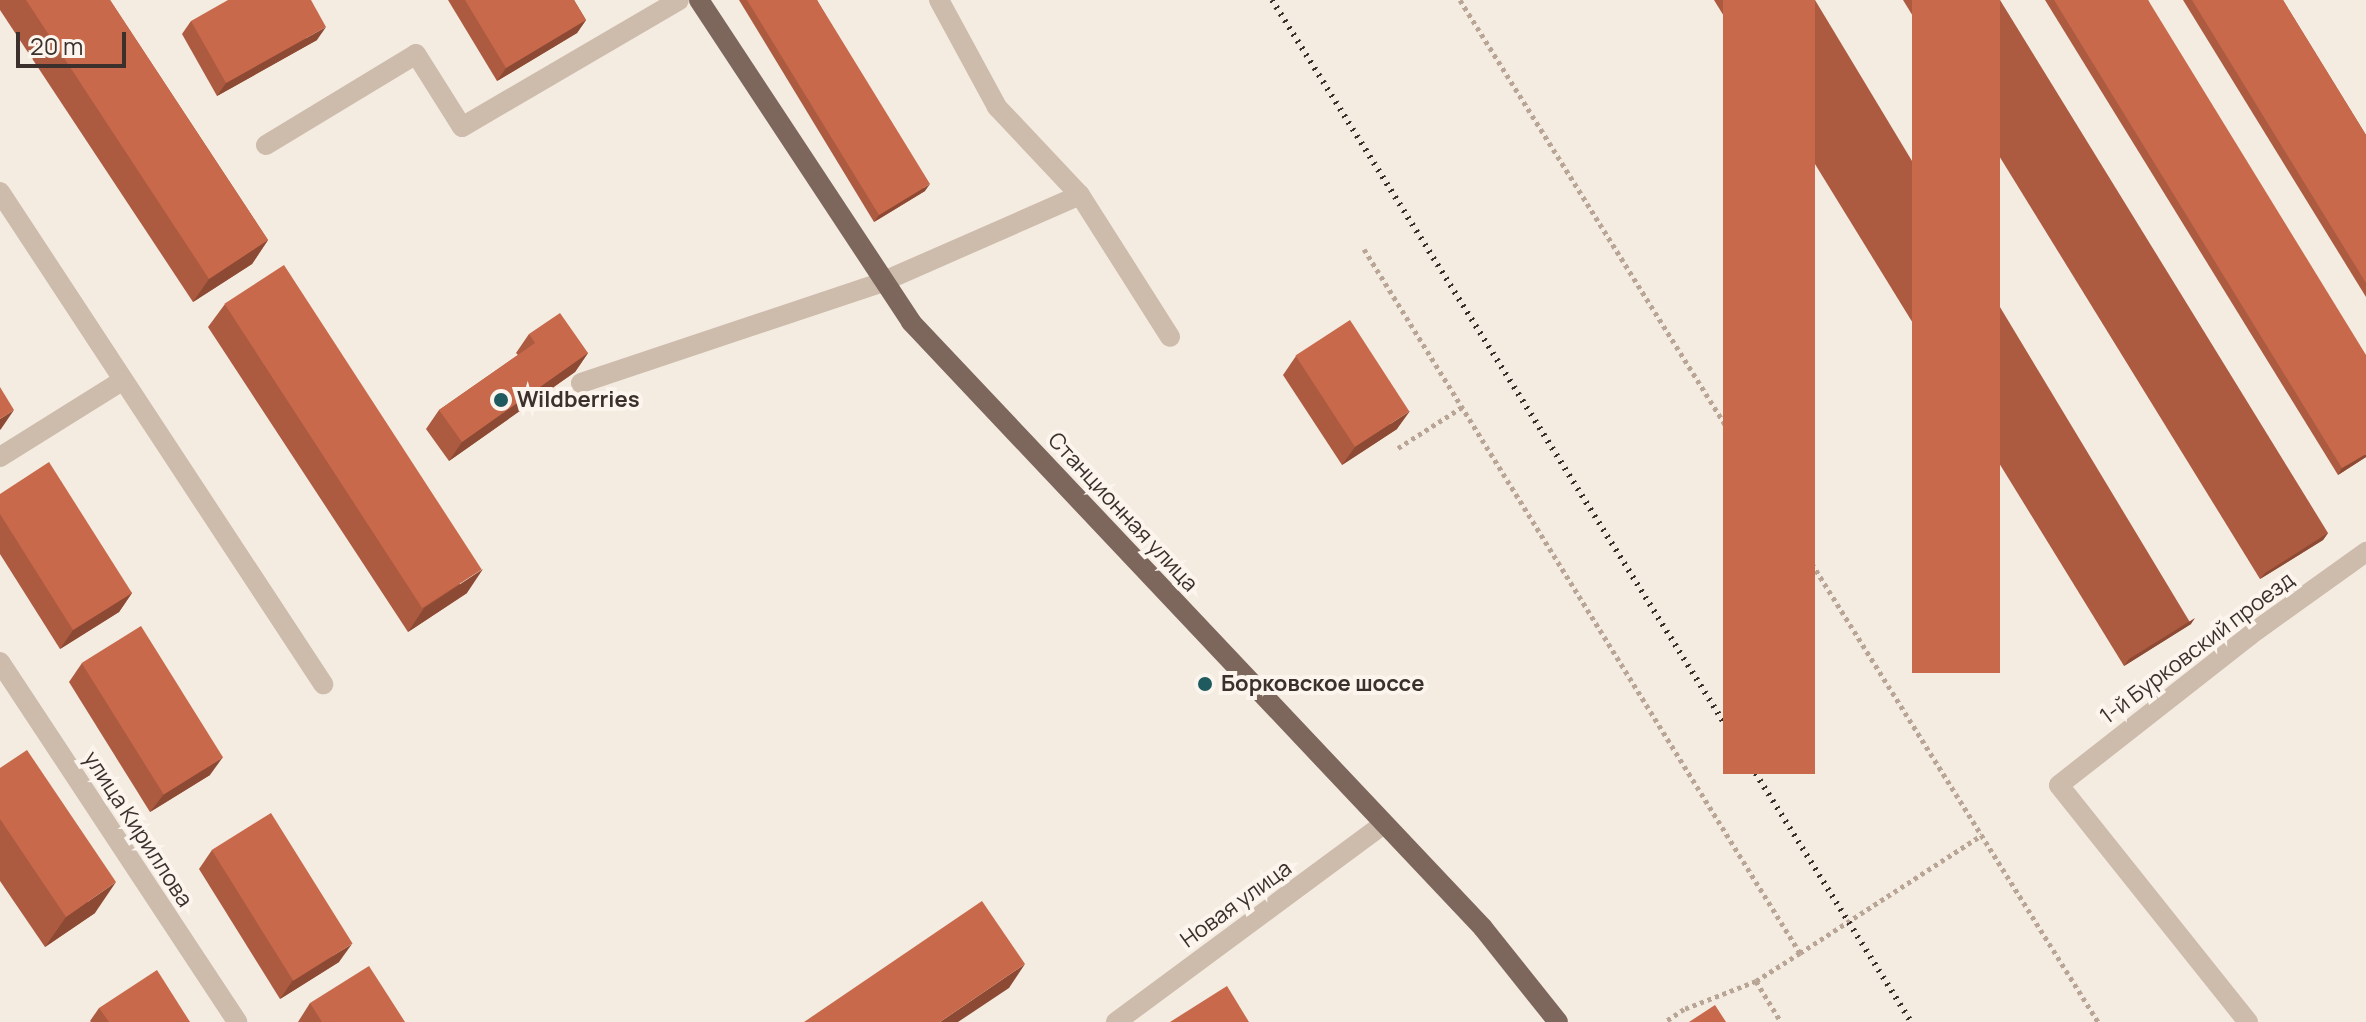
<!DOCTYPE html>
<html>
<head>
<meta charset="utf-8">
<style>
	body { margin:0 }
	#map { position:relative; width:2366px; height:1022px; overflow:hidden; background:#f4ebe1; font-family:Manrope,sans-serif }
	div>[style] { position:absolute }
	.path>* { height:5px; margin-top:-2.5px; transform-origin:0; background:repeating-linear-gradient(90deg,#b9a596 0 4px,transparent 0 8px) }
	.minor>* { height:20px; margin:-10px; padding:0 10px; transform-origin:10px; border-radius:10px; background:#cdbbac }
	.major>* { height:20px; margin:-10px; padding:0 10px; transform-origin:10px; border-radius:10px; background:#7d675c }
	.rail>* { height:6px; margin-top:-3px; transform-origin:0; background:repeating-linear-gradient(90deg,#3b302b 0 2px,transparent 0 8px) }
	.wall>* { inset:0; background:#ac5a40 }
	.shaded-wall>* { inset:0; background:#8c4a34 }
	.building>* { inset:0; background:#c8694b; transform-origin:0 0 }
	.dots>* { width:22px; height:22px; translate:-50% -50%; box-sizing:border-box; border:4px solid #fbf5ee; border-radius:50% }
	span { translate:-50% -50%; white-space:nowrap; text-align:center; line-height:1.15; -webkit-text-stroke:8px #fbf5ee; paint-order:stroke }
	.poi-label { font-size:22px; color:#3b302b; font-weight:700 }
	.left { translate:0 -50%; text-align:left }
	.street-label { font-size:22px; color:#3b302b }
	.scale { position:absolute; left:16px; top:32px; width:110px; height:36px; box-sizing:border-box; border:4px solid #3b302b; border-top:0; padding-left:10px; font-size:24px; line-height:28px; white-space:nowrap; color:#3b302b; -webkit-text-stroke:6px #fbf5ee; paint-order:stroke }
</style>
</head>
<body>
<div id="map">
	<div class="path">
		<div style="left:1460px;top:0;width:1205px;rotate:58.02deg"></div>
		<div style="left:1364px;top:249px;width:828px;rotate:58.23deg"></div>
		<div style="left:1800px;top:953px;width:52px;rotate:147.5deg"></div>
		<div style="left:1756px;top:981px;width:77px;rotate:158.7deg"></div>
		<div style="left:1684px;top:1009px;width:23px;rotate:146deg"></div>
		<div style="left:1398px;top:448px;width:76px;rotate:-32.6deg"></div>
		<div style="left:1800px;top:953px;width:217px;rotate:-33deg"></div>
		<div style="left:1756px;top:981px;width:48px;rotate:58.6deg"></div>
	</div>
	<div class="minor">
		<div style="left:939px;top:0;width:122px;rotate:61.5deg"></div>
		<div style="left:997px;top:107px;width:121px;rotate:46.7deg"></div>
		<div style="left:1080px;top:195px;width:168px;rotate:57.6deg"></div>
		<div style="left:266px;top:145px;width:175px;rotate:-31.2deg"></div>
		<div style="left:416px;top:54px;width:86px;rotate:57.8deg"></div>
		<div style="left:462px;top:127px;width:251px;rotate:-30.3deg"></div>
		<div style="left:0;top:192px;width:589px;rotate:56.71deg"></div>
		<div style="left:581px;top:383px;width:317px;rotate:-18.5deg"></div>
		<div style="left:882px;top:282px;width:216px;rotate:-23.7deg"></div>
		<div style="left:0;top:457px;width:145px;rotate:-32deg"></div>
		<div style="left:0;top:662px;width:431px;rotate:56.6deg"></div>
		<div style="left:1116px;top:1022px;width:333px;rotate:-36.5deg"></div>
		<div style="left:2248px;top:1022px;width:303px;rotate:-128.6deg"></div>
		<div style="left:2059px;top:785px;width:243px;rotate:-38.1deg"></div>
		<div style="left:2250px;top:635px;width:143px;rotate:-35.6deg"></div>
	</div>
	<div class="major">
		<div style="left:699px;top:0;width:386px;rotate:56.6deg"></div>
		<div style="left:911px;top:322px;width:833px;rotate:46.65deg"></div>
		<div style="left:1483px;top:928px;width:120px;rotate:51.4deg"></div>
	</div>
	<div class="rail">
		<div style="left:1272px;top:0;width:1205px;rotate:57.98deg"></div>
	</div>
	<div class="wall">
		<div style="clip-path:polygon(0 0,110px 0,268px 240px,252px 264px,193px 302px,0 10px)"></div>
		<div style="clip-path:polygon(448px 0,574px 0,586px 20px,577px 33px,497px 81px)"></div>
		<div style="clip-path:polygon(739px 0,817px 0,925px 191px,874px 222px)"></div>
		<div style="clip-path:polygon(1714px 0,1815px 0,2191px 624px,2124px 666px)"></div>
		<div style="clip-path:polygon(1903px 0,2000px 0,2328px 533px,2323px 540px,2260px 579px)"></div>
		<div style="clip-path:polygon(2045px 0,2148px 0,2366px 457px,2338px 475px)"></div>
		<div style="clip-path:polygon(2183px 0,2283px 0,2366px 135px,2366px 297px)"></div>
		<div style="clip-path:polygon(191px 21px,317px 40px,217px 96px,182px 34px)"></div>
		<div style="clip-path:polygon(225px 304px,467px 593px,408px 632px,208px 327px)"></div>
		<div style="clip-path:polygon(529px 334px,588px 353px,575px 372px,449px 461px,426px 429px,439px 410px,518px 355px,516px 353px)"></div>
		<div style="clip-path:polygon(1296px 356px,1397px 429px,1342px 465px,1283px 375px)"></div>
		<div style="clip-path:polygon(0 494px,132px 593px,119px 612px,60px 649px,0 554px)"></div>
		<div style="clip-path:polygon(82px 663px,210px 775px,150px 812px,69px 682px)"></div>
		<div style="clip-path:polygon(0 768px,95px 913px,45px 947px,0 881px)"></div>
		<div style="clip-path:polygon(212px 850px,339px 962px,280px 999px,199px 869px)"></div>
		<div style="clip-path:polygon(310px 1003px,405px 1022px,298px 1022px)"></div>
		<div style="clip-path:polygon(99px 1008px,190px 1022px,91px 1022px,90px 1021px)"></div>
	</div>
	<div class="shaded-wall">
		<div style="clip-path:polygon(586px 20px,577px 33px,497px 81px,506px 68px)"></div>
		<div style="clip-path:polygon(326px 27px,317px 40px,217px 96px,226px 83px)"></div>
		<div style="clip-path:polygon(930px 184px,925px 191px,874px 222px,879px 215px)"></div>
		<div style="clip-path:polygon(268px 240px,252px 264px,193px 302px,209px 279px)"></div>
		<div style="clip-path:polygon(588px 353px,575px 372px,449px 461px,462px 442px)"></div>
		<div style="clip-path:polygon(14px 410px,1px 429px,0 430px,0 419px)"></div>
		<div style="clip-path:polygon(1410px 411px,1397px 429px,1342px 465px,1355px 447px)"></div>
		<div style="clip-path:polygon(2366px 454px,2366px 457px,2338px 475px,2342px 468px)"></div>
		<div style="clip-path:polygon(2328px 533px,2323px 540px,2260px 579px,2265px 573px)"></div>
		<div style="clip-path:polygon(483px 569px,467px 593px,408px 632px,424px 608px)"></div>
		<div style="clip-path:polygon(132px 593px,119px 612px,60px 649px,73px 630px)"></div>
		<div style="clip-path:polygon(2195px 618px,2191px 624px,2124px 666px,2129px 659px)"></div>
		<div style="clip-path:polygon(223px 757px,210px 775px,150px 812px,164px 794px)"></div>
		<div style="clip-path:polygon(116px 882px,95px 913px,45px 947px,66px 917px)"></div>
		<div style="clip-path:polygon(352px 944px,339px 962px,280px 999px,293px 980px)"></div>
		<div style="clip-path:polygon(1025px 964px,1009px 988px,958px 1022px,940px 1022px)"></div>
	</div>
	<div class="building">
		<div style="clip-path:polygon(26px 0,110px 0,268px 240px,209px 279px)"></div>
		<div style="clip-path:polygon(228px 0,311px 0,326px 27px,226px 83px,191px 21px)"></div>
		<div style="clip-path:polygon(465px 0,574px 0,586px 20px,506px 68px)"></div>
		<div style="clip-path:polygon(747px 0,817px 0,930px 184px,879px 215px)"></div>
		<div style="left:1723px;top:0;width:92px;height:774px"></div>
		<div style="left:1912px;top:0;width:88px;height:673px"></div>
		<div style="clip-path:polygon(2054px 0,2148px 0,2366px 355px,2366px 454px,2342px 468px)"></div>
		<div style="clip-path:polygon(2192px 0,2283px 0,2366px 135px,2366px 283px)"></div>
		<div style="left:284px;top:265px;width:363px;height:71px;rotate:57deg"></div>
		<div style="clip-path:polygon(560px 313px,588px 353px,462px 442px,439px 410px,535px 343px,529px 334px)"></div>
		<div style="left:1350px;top:320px;width:109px;height:65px;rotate:57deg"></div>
		<div style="clip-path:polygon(0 387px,14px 410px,0 419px)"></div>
		<div style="clip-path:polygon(49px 462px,132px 593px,73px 630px,0 514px,0 494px)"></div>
		<div style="left:141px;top:626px;width:155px;height:70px;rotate:58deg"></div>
		<div style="clip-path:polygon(27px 750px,116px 882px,66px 917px,0 819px,0 768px)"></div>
		<div style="left:271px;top:813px;width:154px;height:70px;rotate:58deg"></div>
		<div style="clip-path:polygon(982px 901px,1025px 964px,940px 1022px,804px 1022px)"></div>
		<div style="clip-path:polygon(369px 966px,405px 1022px,322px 1022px,310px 1003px)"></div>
		<div style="clip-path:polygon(157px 970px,190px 1022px,109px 1022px,99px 1008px)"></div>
		<div style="clip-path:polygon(1227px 986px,1249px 1022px,1170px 1022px)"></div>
		<div style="clip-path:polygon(1715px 1005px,1726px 1022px,1689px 1022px)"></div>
	</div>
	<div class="dots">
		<div style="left:501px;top:400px;background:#1f5a5e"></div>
		<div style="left:1205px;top:684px;background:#1f5a5e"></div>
	</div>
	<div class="poi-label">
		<span class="left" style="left:517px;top:400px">Wildberries</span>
		<span class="left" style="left:1221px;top:684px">Борковское шоссе</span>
	</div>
	<div class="street-label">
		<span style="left:1123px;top:512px;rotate:47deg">Станционная улица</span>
		<span style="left:2197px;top:648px;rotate:-37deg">1-й Бурковский проезд</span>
		<span style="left:138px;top:829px;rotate:57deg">улица Кириллова</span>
		<span style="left:1236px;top:904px;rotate:-36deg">Новая улица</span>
	</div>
	<div class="scale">20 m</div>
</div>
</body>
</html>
